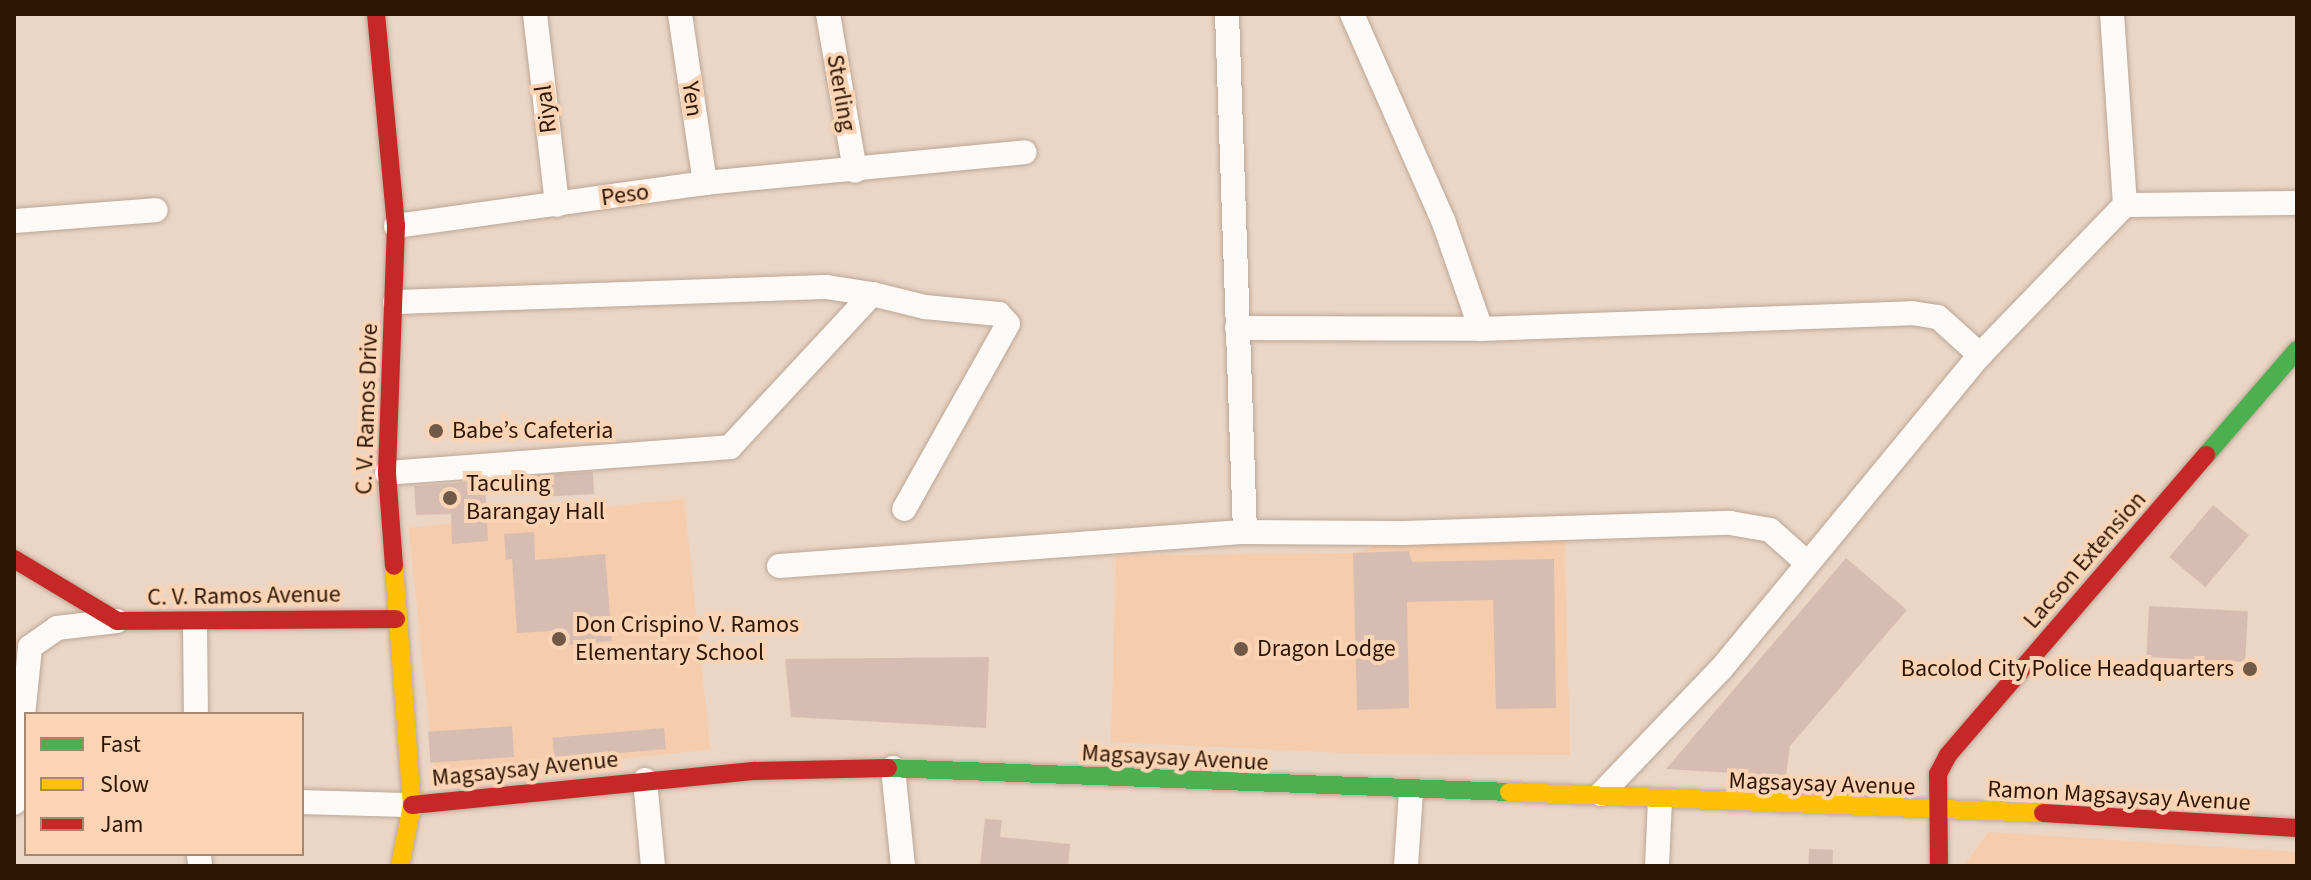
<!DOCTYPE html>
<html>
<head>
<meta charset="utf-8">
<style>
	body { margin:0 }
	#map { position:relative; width:2311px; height:880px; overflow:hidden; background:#ebd5c5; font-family:"Source Sans 3",sans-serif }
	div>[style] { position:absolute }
	.built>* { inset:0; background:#f5ccac; transform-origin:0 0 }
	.building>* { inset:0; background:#d7bdb1; transform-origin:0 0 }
	.roads { filter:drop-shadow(0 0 2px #bba695) drop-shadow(0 0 2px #bba695) }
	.street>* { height:24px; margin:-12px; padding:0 12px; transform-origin:12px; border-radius:12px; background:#fcf9f6 }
	.fast>* { height:18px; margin:-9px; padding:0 9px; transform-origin:9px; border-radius:9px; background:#4caf50 }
	.slow>* { height:18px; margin:-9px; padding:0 9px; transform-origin:9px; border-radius:9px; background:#ffc107 }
	.jam>* { height:18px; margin:-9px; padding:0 9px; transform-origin:9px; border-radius:9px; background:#c62828 }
	.dots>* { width:22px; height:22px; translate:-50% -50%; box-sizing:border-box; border:4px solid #fbd3b5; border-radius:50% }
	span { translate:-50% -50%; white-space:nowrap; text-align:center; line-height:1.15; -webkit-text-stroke:8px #fbd3b5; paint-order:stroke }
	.street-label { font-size:24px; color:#2d1602 }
	.poi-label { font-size:24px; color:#2d1602 }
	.left { translate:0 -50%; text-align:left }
	.right { translate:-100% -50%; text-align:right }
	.frame { position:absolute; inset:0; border:16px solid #2d1602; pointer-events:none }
	.legend { position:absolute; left:24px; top:712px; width:280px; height:144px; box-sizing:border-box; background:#fbd3b5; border:2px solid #a9876d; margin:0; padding:10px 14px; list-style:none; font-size:24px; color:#2d1602 }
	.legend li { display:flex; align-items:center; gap:16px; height:40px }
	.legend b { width:40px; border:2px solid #a9876d }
</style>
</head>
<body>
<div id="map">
	<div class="built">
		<div style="left:684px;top:499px;width:252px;height:277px;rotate:84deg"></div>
		<div style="clip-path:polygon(1564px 522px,1570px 755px,1366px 754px,1111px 742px,1116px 556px,1353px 553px,1370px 548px,1370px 532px)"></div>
		<div style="clip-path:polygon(1989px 832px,2297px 852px,2297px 866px,1963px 866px)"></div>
	</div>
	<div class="building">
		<div style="left:593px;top:472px;width:22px;height:56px;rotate:87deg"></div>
		<div style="clip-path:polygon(485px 481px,488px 541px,452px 544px,451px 514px,416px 515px,414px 486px)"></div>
		<div style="left:2213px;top:505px;width:47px;height:68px;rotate:40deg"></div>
		<div style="clip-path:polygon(534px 532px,535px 560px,605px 554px,612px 641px,554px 646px,553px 631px,517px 633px,512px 559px,506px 560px,504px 534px)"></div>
		<div style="clip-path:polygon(1409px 551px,1412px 562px,1554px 559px,1556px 708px,1496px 709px,1493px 600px,1407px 602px,1409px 708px,1357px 710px,1353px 553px)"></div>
		<div style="clip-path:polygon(1846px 558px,1907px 610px,1790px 746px,1786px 776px,1666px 769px)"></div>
		<div style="left:2149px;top:606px;width:99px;height:51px;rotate:3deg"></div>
		<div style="clip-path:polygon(989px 657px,986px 728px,791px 717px,785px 659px)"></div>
		<div style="left:512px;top:726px;width:31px;height:84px;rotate:86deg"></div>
		<div style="left:664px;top:728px;width:21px;height:112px;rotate:85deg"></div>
		<div style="clip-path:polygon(985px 819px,1002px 820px,1000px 837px,1070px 844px,1068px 866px,980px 866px)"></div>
		<div style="left:1809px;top:849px;width:24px;height:17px;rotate:2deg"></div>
	</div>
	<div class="roads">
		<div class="street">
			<div style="left:535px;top:14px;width:192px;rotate:83.4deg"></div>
			<div style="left:680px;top:14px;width:171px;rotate:81.6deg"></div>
			<div style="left:828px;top:14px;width:159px;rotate:80.2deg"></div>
			<div style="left:1227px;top:14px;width:518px;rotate:88.01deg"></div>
			<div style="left:1352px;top:14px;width:225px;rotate:66.2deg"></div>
			<div style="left:1443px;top:220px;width:115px;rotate:70.8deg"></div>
			<div style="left:1481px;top:329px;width:431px;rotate:-2.1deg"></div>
			<div style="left:1912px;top:313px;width:26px;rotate:9deg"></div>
			<div style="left:1938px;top:317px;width:57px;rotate:42.1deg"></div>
			<div style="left:2112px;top:14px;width:191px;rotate:86.1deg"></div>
			<div style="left:14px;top:221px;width:142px;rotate:-4.4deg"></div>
			<div style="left:396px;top:226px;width:312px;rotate:-7.9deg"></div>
			<div style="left:705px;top:183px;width:321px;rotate:-5.5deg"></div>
			<div style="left:872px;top:294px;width:55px;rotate:13.8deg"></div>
			<div style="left:925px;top:307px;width:74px;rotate:5.4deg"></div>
			<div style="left:999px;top:314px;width:13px;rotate:48deg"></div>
			<div style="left:1008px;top:324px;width:212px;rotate:119.3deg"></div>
			<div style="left:1237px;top:328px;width:244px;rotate:0.2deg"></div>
			<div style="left:387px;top:473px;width:344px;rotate:-4.3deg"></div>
			<div style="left:730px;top:447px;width:209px;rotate:-47.1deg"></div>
			<div style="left:872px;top:294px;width:47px;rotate:-171.3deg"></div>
			<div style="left:826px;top:287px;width:431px;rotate:178deg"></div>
			<div style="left:779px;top:566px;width:467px;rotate:-4.2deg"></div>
			<div style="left:1245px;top:532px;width:158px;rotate:0.4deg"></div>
			<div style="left:1403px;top:533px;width:327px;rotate:-1.8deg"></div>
			<div style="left:1730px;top:523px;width:41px;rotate:9.9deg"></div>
			<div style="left:1770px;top:530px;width:50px;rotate:41.7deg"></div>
			<div style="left:195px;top:624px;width:90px;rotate:89.4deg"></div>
			<div style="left:893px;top:768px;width:99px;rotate:84.2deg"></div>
			<div style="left:645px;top:780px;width:86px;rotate:84.7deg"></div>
			<div style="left:1601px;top:794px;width:173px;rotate:-46.2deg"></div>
			<div style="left:1721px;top:669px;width:407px;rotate:-50.5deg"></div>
			<div style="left:1980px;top:355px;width:209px;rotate:-46deg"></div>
			<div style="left:2125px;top:205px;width:172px;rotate:-0.7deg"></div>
			<div style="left:302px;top:802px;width:110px;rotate:1.6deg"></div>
			<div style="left:14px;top:803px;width:157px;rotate:-84.1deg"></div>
			<div style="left:30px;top:647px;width:33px;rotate:-35deg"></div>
			<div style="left:57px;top:628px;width:60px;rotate:-6.7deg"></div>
			<div style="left:199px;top:854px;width:12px;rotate:85deg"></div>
			<div style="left:1406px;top:866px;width:75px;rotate:-86.2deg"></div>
			<div style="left:1657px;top:866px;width:65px;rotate:-87.4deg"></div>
		</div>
		<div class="fast">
			<div style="left:2206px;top:455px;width:139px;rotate:-49.1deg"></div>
			<div style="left:888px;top:768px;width:621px;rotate:2.21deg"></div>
		</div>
		<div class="slow">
			<div style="left:394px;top:566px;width:240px;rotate:85.7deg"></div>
			<div style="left:412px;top:805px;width:62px;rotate:101.1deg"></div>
			<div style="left:1509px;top:792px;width:534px;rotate:2.25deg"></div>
		</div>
		<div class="jam">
			<div style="left:376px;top:14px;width:213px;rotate:84.6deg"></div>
			<div style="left:396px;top:226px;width:247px;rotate:92.1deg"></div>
			<div style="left:387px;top:473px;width:93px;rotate:85.7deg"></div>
			<div style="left:14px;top:559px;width:120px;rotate:31deg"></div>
			<div style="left:117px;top:621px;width:279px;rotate:-0.4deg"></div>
			<div style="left:412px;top:805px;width:345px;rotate:-5.7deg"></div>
			<div style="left:755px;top:771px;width:133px;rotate:-1.3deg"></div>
			<div style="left:2043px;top:813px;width:254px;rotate:3.4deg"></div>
			<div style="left:1939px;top:866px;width:92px;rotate:-90.6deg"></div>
			<div style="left:1938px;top:774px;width:21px;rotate:-62deg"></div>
			<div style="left:1948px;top:755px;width:396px;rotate:-49.3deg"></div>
		</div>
	</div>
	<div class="dots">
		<div style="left:436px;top:431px;background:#705946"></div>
		<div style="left:450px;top:498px;background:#705946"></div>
		<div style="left:559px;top:639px;background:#705946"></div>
		<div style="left:1241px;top:649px;background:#705946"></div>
		<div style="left:2250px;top:669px;background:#705946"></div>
	</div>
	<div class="street-label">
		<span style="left:841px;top:93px;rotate:80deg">Sterling</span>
		<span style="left:692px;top:99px;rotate:82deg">Yen</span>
		<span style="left:546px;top:109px;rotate:-97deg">Riyal</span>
		<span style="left:625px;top:195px;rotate:-8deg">Peso</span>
		<span style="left:367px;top:409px;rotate:-88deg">C. V. Ramos Drive</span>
		<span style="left:2085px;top:560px;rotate:-49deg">Lacson Extension</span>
		<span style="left:244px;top:596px;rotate:-1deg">C. V. Ramos Avenue</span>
		<span style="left:1175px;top:758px;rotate:3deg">Magsaysay Avenue</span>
		<span style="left:525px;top:769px;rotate:-6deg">Magsaysay Avenue</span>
		<span style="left:1822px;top:784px;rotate:2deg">Magsaysay Avenue</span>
		<span style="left:2119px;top:796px;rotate:3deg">Ramon Magsaysay Avenue</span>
	</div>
	<div class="poi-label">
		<span class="left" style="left:452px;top:431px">Babe’s Cafeteria</span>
		<span class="left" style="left:466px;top:498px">Taculing<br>Barangay Hall</span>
		<span class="left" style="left:575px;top:639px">Don Crispino V. Ramos<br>Elementary School</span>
		<span class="left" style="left:1257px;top:649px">Dragon Lodge</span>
		<span class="right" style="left:2234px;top:669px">Bacolod City Police Headquarters</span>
	</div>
	<div class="frame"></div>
	<ul class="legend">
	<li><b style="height:10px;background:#4caf50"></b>Fast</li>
	<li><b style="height:10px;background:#ffc107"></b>Slow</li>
	<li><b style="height:10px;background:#c62828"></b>Jam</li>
	</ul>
</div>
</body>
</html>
